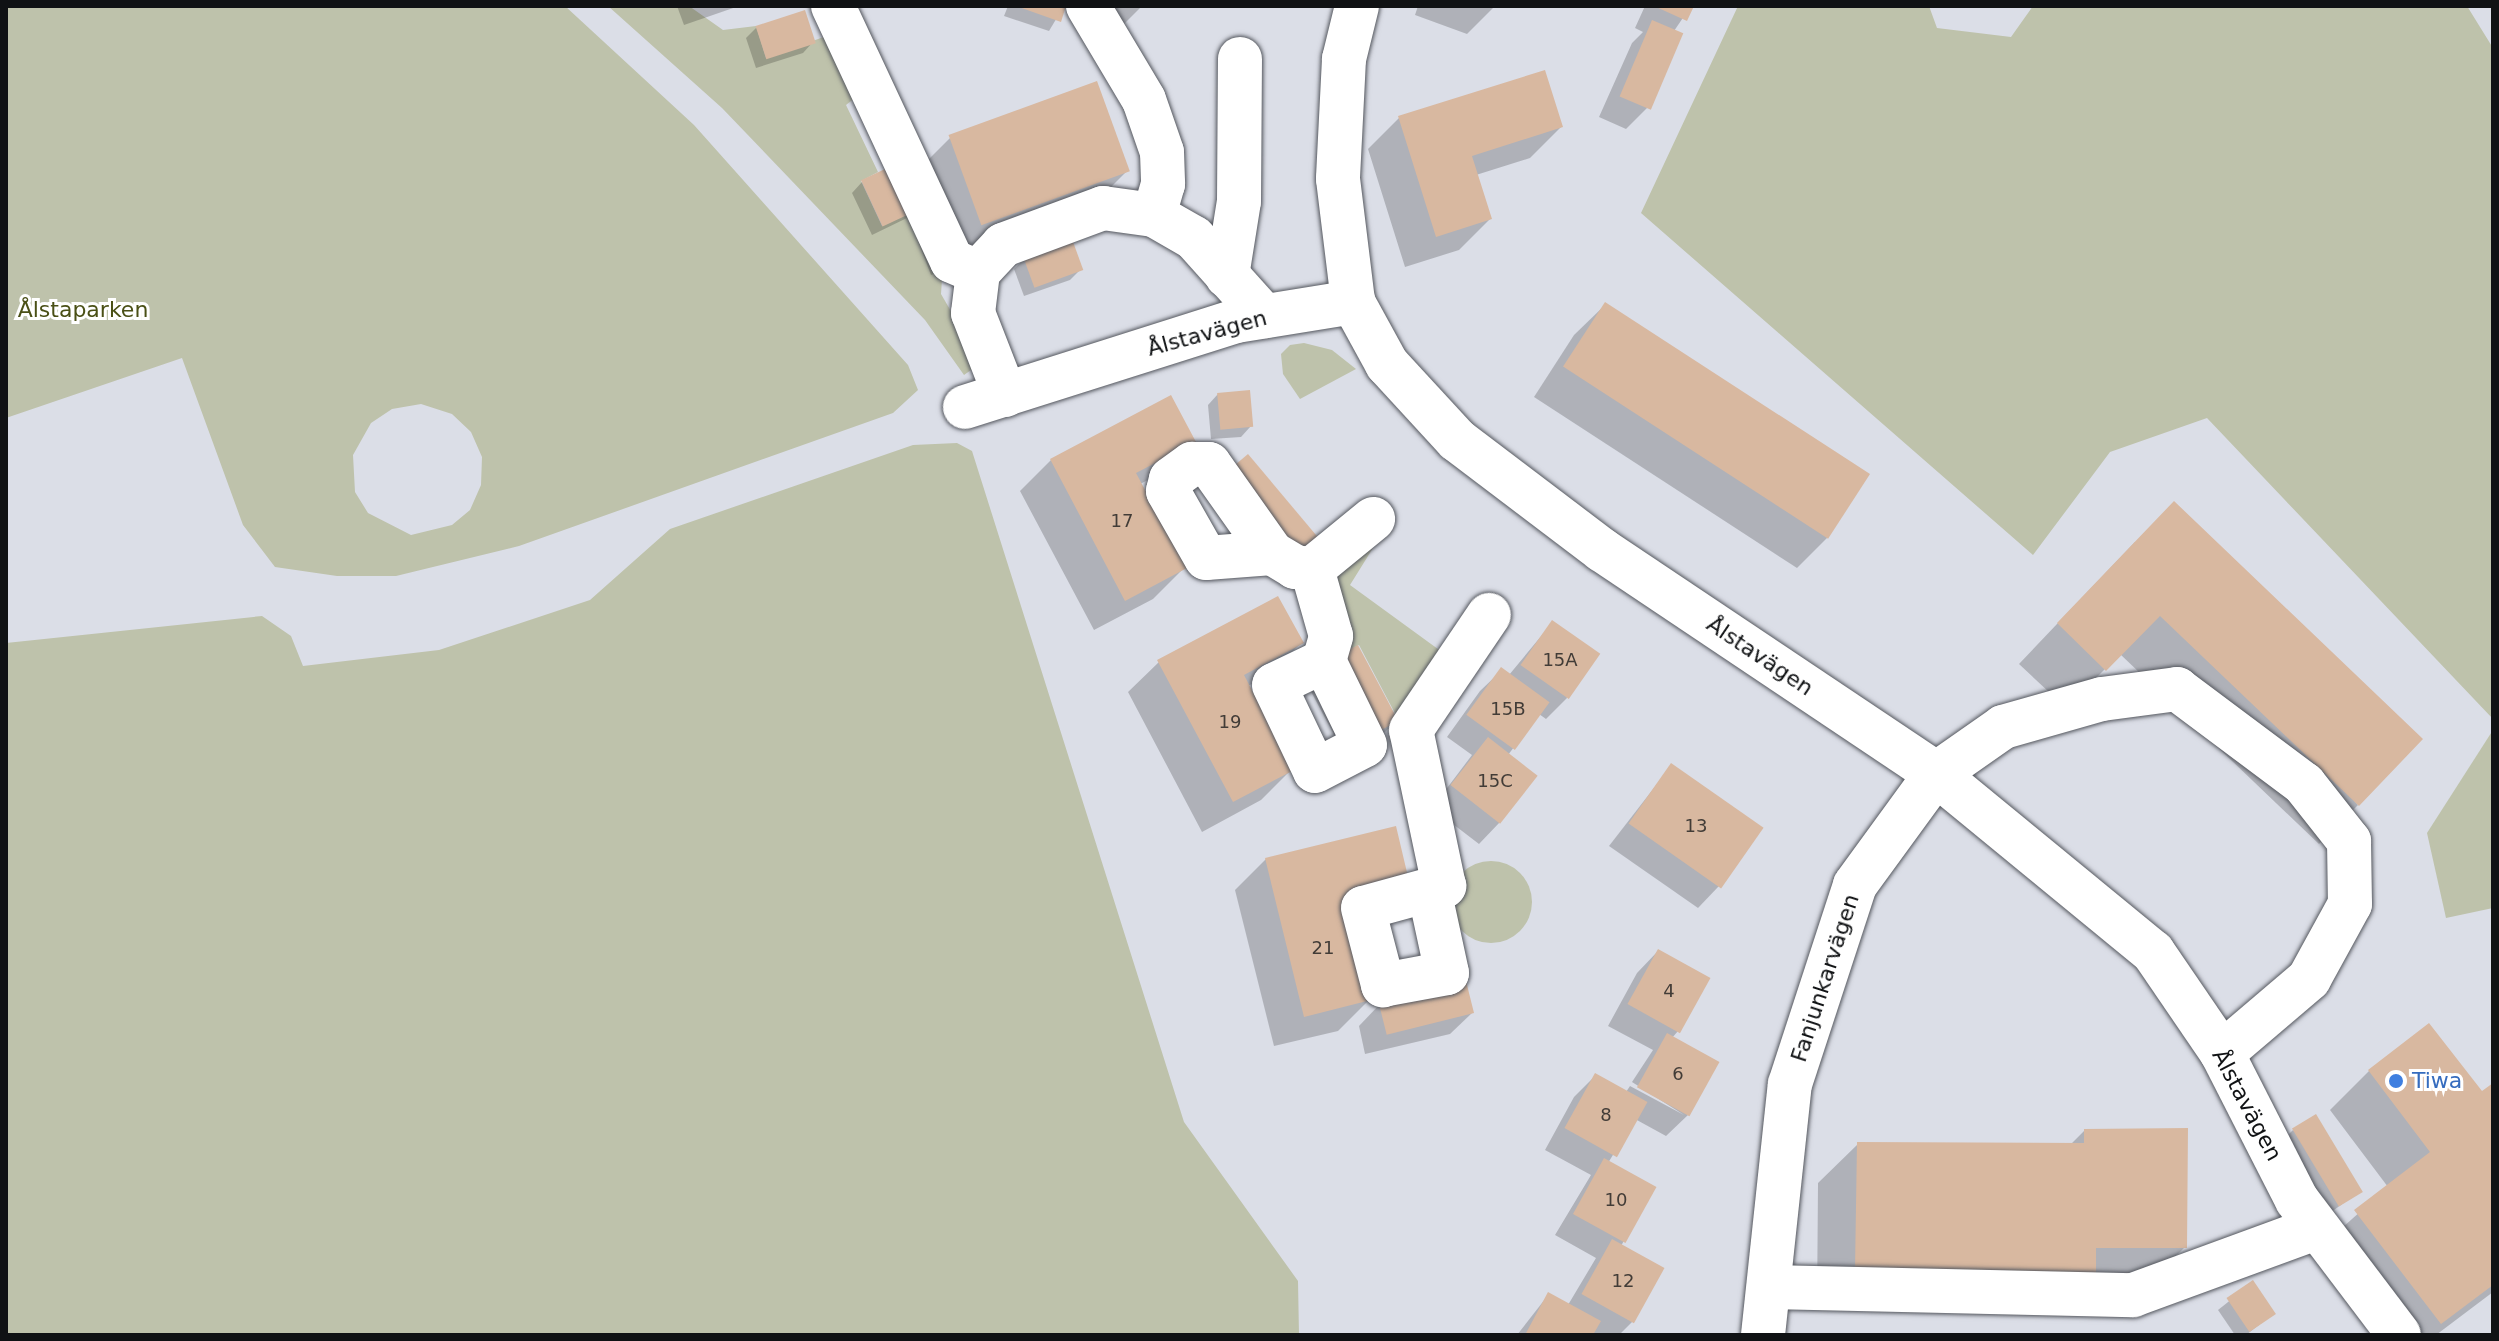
<!DOCTYPE html>
<html>
<head>
<meta charset="utf-8">
<style>
	body { margin:0 }
	#map { position:relative; width:2499px; height:1341px; overflow:hidden; background:#dbdee7; font-family:"DejaVu Sans",sans-serif }
	div>[style] { position:absolute }
	.green>* { inset:0; background:#bec2ab }
	.round { border-radius:50% }
	.shadow>* { inset:0; background:#0003 }
	.building>* { inset:0; background:#d8b8a0; transform-origin:0 0 }
	.roads { filter:drop-shadow(0 0 2px #54575e) drop-shadow(0 0 2px #54575e) }
	.minor>* { height:44px; margin:-22px; padding:0 22px; transform-origin:22px; border-radius:22px; background:#fff }
	.dots>* { width:22px; height:22px; translate:-50% -50%; box-sizing:border-box; border:4px solid #fff; border-radius:50% }
	span { translate:-50% -50%; white-space:nowrap; text-align:center; line-height:1.15; -webkit-text-stroke:6px #fff; paint-order:stroke }
	.number-label { font-size:18px; color:#423c37 }
	.number-label span { -webkit-text-stroke-width:0 }
	.park-label { font-size:22px; color:#4a5016 }
	.street-label { font-size:22px; color:#101214 }
	.shop-label { font-size:22px; color:#366cbe }
	.left { translate:0 -50%; text-align:left }
	.frame { position:absolute; inset:0; border:8px solid #101214; pointer-events:none }
</style>
</head>
<body>
<div id="map">
	<div class="green">
		<div style="clip-path:polygon(evenodd,6px 6px,565px 6px,694px 125px,908px 365px,918px 390px,893px 413px,519px 546px,396px 576px,337px 576px,275px 567px,243px 525px,182px 358px,6px 418px,6px 6px,421px 404px,452px 414px,471px 432px,482px 457px,481px 485px,470px 510px,452px 525px,411px 535px,368px 513px,355px 492px,353px 455px,371px 423px,392px 409px,421px 404px)"></div>
		<div style="clip-path:polygon(608px 6px,689px 6px,723px 30px,756px 26px,766px 58px,829px 35px,860px 94px,846px 105px,878px 172px,861px 181px,882px 226px,917px 210px,943px 264px,941px 294px,981px 363px,964px 375px,925px 320px,722px 108px)"></div>
		<div style="clip-path:polygon(1738px 6px,1929px 6px,1937px 28px,2011px 37px,2033px 6px,2467px 6px,2493px 48px,2493px 719px,2207px 418px,2110px 452px,2033px 555px,1641px 213px)"></div>
		<div style="clip-path:polygon(1304px 343px,1332px 350px,1356px 369px,1300px 399px,1283px 374px,1281px 354px,1290px 345px)"></div>
		<div style="clip-path:polygon(957px 443px,972px 451px,1184px 1122px,1298px 1281px,1299px 1335px,6px 1335px,6px 643px,262px 616px,291px 636px,303px 666px,439px 650px,590px 600px,670px 529px,913px 445px)"></div>
		<div style="clip-path:polygon(1373px 548px,1350px 585px,1453px 660px,1399px 721px,1359px 645px,1339px 655px,1320px 576px)"></div>
		<div style="clip-path:polygon(2493px 730px,2493px 908px,2446px 918px,2427px 833px)"></div>
		<div class="round" style="left:1450px;top:861px;width:82px;height:82px"></div>
	</div>
	<div class="shadow">
		<div style="clip-path:polygon(677px 6px,739px 6px,684px 25px)"></div>
		<div style="clip-path:polygon(1008px 6px,1064px 6px,1049px 31px,1004px 16px)"></div>
		<div style="clip-path:polygon(1069px 6px,1142px 6px,1124px 24px)"></div>
		<div style="clip-path:polygon(1418px 6px,1495px 6px,1467px 34px,1415px 15px)"></div>
		<div style="clip-path:polygon(1645px 6px,1691px 6px,1674px 31px,1647px 108px,1626px 129px,1599px 117px,1632px 43px,1643px 32px,1635px 28px)"></div>
		<div style="clip-path:polygon(757px 27px,813px 42px,803px 53px,756px 68px,746px 38px)"></div>
		<div style="clip-path:polygon(1399px 118px,1561px 127px,1530px 158px,1476px 175px,1490px 219px,1459px 250px,1405px 267px,1368px 149px)"></div>
		<div style="clip-path:polygon(950px 138px,1128px 170px,1077px 221px,931px 275px,909px 217px,872px 235px,852px 193px,862px 182px,906px 182px)"></div>
		<div style="clip-path:polygon(1025px 258px,1081px 269px,1070px 280px,1024px 296px,1014px 269px)"></div>
		<div style="clip-path:polygon(1605px 305px,1868px 474px,1828px 537px,1797px 568px,1534px 397px,1574px 335px)"></div>
		<div style="clip-path:polygon(1218px 394px,1251px 426px,1241px 437px,1211px 439px,1208px 405px)"></div>
		<div style="clip-path:polygon(1170px 397px,1162px 473px,1140px 484px,1184px 568px,1153px 599px,1094px 630px,1020px 491px,1051px 460px)"></div>
		<div style="clip-path:polygon(2135px 542px,2358px 805px,2319px 844px,2120px 654px,2066px 708px,2019px 664px)"></div>
		<div style="clip-path:polygon(1552px 623px,1567px 698px,1546px 719px,1539px 714px,1508px 755px,1500px 822px,1479px 844px,1432px 808px,1472px 755px,1447px 737px,1480px 691px,1502px 670px,1509px 675px)"></div>
		<div style="clip-path:polygon(1301px 643px,1270px 674px,1248px 686px,1292px 769px,1261px 800px,1202px 832px,1128px 692px,1159px 662px)"></div>
		<div style="clip-path:polygon(1307px 684px,1396px 721px,1375px 742px,1346px 757px)"></div>
		<div style="clip-path:polygon(1671px 766px,1719px 886px,1698px 908px,1609px 846px)"></div>
		<div style="clip-path:polygon(1394px 828px,1369px 1000px,1338px 1031px,1274px 1046px,1235px 890px,1266px 859px)"></div>
		<div style="clip-path:polygon(1658px 951px,1678px 1031px,1672px 1038px,1688px 1115px,1666px 1136px,1635px 1119px,1608px 1163px,1654px 1188px,1621px 1246px,1662px 1269px,1633px 1321px,1619px 1335px,1517px 1335px,1549px 1294px,1568px 1305px,1596px 1258px,1555px 1235px,1591px 1175px,1545px 1150px,1574px 1097px,1595px 1076px,1626px 1092px,1630px 1086px,1684px 1115px,1632px 1082px,1653px 1050px,1608px 1026px,1637px 973px)"></div>
		<div style="clip-path:polygon(1380px 1004px,1472px 1013px,1450px 1034px,1365px 1054px,1359px 1026px)"></div>
		<div style="clip-path:polygon(2429px 1025px,2482px 1094px,2493px 1086px,2493px 1292px,2436px 1335px,2380px 1335px,2316px 1251px,2388px 1187px,2330px 1110px,2369px 1071px)"></div>
		<div style="clip-path:polygon(2293px 1130px,2359px 1192px,2327px 1215px,2283px 1140px)"></div>
		<div style="clip-path:polygon(2084px 1131px,2185px 1247px,2146px 1286px,1817px 1308px,1818px 1183px,1858px 1144px,2070px 1145px)"></div>
		<div style="clip-path:polygon(2252px 1283px,2273px 1314px,2246px 1335px,2235px 1335px,2218px 1310px)"></div>
	</div>
	<div class="building">
		<div style="clip-path:polygon(1016px 6px,1066px 6px,1061px 22px)"></div>
		<div style="clip-path:polygon(1654px 6px,1694px 6px,1687px 21px)"></div>
		<div style="left:805px;top:10px;width:35px;height:52px;rotate:72deg"></div>
		<div style="left:1652px;top:20px;width:34px;height:83px;rotate:23deg"></div>
		<div style="clip-path:polygon(1545px 70px,1563px 127px,1472px 156px,1492px 219px,1436px 237px,1398px 116px)"></div>
		<div style="left:1097px;top:81px;width:96px;height:158px;rotate:70deg"></div>
		<div style="left:900px;top:162px;width:51px;height:43px;rotate:65deg"></div>
		<div style="left:1072px;top:239px;width:33px;height:52px;rotate:70deg"></div>
		<div style="left:1605px;top:302px;width:316px;height:77px;rotate:33deg"></div>
		<div style="left:1250px;top:390px;width:37px;height:33px;rotate:85deg"></div>
		<div style="clip-path:polygon(1171px 395px,1196px 442px,1136px 473px,1187px 568px,1125px 601px,1050px 459px)"></div>
		<div style="left:1248px;top:454px;width:113px;height:33px;rotate:50deg"></div>
		<div style="clip-path:polygon(2174px 501px,2423px 739px,2359px 806px,2160px 616px,2106px 671px,2057px 623px)"></div>
		<div style="clip-path:polygon(1278px 596px,1304px 643px,1244px 675px,1294px 770px,1233px 802px,1157px 660px)"></div>
		<div style="left:1552px;top:620px;width:59px;height:55px;rotate:35deg"></div>
		<div style="left:1358px;top:645px;width:86px;height:35px;rotate:62deg"></div>
		<div style="left:1501px;top:667px;width:60px;height:59px;rotate:36deg"></div>
		<div style="left:1488px;top:737px;width:63px;height:61px;rotate:38deg"></div>
		<div style="left:1671px;top:763px;width:113px;height:74px;rotate:35deg"></div>
		<div style="clip-path:polygon(1396px 826px,1409px 881px,1345px 896px,1371px 1000px,1304px 1017px,1265px 858px)"></div>
		<div style="left:1658px;top:949px;width:60px;height:63px;rotate:29deg"></div>
		<div style="left:1466px;top:981px;width:33px;height:90px;rotate:76deg"></div>
		<div style="clip-path:polygon(2429px 1023px,2482px 1091px,2493px 1083px,2493px 1285px,2441px 1324px,2354px 1210px,2430px 1152px,2368px 1070px)"></div>
		<div style="left:1667px;top:1033px;width:60px;height:62px;rotate:29deg"></div>
		<div style="left:1595px;top:1073px;width:60px;height:63px;rotate:29deg"></div>
		<div style="left:2316px;top:1114px;width:91px;height:28px;rotate:59deg"></div>
		<div style="clip-path:polygon(2188px 1128px,2187px 1248px,2096px 1248px,2096px 1275px,1855px 1270px,1857px 1142px,2084px 1143px,2084px 1129px)"></div>
		<div style="left:1604px;top:1158px;width:60px;height:64px;rotate:29deg"></div>
		<div style="left:1612px;top:1239px;width:60px;height:63px;rotate:29deg"></div>
		<div style="left:2253px;top:1280px;width:41px;height:32px;rotate:56deg"></div>
		<div style="clip-path:polygon(1548px 1292px,1601px 1321px,1593px 1335px,1525px 1335px)"></div>
	</div>
	<div class="roads">
		<div class="minor">
			<div style="left:833px;top:6px;width:281px;rotate:65deg"></div>
			<div style="left:952px;top:261px;width:28px;rotate:23deg"></div>
			<div style="left:1088px;top:6px;width:109px;rotate:59.2deg"></div>
			<div style="left:1144px;top:100px;width:55px;rotate:70.9deg"></div>
			<div style="left:1162px;top:152px;width:32px;rotate:88deg"></div>
			<div style="left:1163px;top:184px;width:32px;rotate:106deg"></div>
			<div style="left:1357px;top:6px;width:55px;rotate:103.8deg"></div>
			<div style="left:1344px;top:59px;width:120px;rotate:92.9deg"></div>
			<div style="left:1338px;top:179px;width:124px;rotate:83deg"></div>
			<div style="left:1353px;top:302px;width:71px;rotate:61.3deg"></div>
			<div style="left:1387px;top:364px;width:103px;rotate:47.4deg"></div>
			<div style="left:1457px;top:440px;width:182px;rotate:37.2deg"></div>
			<div style="left:1602px;top:550px;width:402px;rotate:33.8deg"></div>
			<div style="left:1936px;top:774px;width:281px;rotate:39.4deg"></div>
			<div style="left:2153px;top:952px;width:122px;rotate:55.7deg"></div>
			<div style="left:2222px;top:1053px;width:165px;rotate:63deg"></div>
			<div style="left:2297px;top:1200px;width:169px;rotate:52.9deg"></div>
			<div style="left:1227px;top:276px;width:76px;rotate:-80.9deg"></div>
			<div style="left:1239px;top:201px;width:142px;rotate:-89.6deg"></div>
			<div style="left:1005px;top:395px;width:88px;rotate:-111.3deg"></div>
			<div style="left:973px;top:313px;width:41px;rotate:-83deg"></div>
			<div style="left:978px;top:272px;width:37px;rotate:-47deg"></div>
			<div style="left:1003px;top:245px;width:107px;rotate:-20.3deg"></div>
			<div style="left:1103px;top:208px;width:51px;rotate:7.8deg"></div>
			<div style="left:1154px;top:215px;width:46px;rotate:29.9deg"></div>
			<div style="left:1194px;top:238px;width:105px;rotate:48.1deg"></div>
			<div style="left:965px;top:407px;width:284px;rotate:-17.6deg"></div>
			<div style="left:1236px;top:321px;width:119px;rotate:-9.2deg"></div>
			<div style="left:1272px;top:553px;width:66px;rotate:175.7deg"></div>
			<div style="left:1206px;top:558px;width:77px;rotate:-119.6deg"></div>
			<div style="left:1168px;top:491px;width:12px;rotate:-76deg"></div>
			<div style="left:1171px;top:479px;width:26px;rotate:-36deg"></div>
			<div style="left:1192px;top:464px;width:17px"></div>
			<div style="left:1209px;top:464px;width:109px;rotate:54.7deg"></div>
			<div style="left:1272px;top:553px;width:27px;rotate:31deg"></div>
			<div style="left:1295px;top:567px;width:17px;rotate:7deg"></div>
			<div style="left:1324px;top:661px;width:55px;rotate:154.4deg"></div>
			<div style="left:1274px;top:685px;width:95px;rotate:64.5deg"></div>
			<div style="left:1315px;top:771px;width:56px;rotate:-27.5deg"></div>
			<div style="left:1365px;top:745px;width:93px;rotate:-116deg"></div>
			<div style="left:1324px;top:661px;width:26px;rotate:-74deg"></div>
			<div style="left:1331px;top:636px;width:70px;rotate:-105.8deg"></div>
			<div style="left:1312px;top:569px;width:79px;rotate:-39.3deg"></div>
			<div style="left:1429px;top:890px;width:68px;rotate:164.7deg"></div>
			<div style="left:1363px;top:908px;width:80px;rotate:75.4deg"></div>
			<div style="left:1383px;top:985px;width:65px;rotate:-10.6deg"></div>
			<div style="left:1447px;top:973px;width:85px;rotate:-102.2deg"></div>
			<div style="left:1429px;top:890px;width:16px;rotate:-15deg"></div>
			<div style="left:1444px;top:886px;width:159px;rotate:-101.9deg"></div>
			<div style="left:1411px;top:730px;width:139px;rotate:-55.9deg"></div>
			<div style="left:1770px;top:1287px;width:363px;rotate:1.3deg"></div>
			<div style="left:2133px;top:1295px;width:195px;rotate:-20.1deg"></div>
			<div style="left:1763px;top:1335px;width:252px;rotate:-83.9deg"></div>
			<div style="left:1790px;top:1084px;width:209px;rotate:-71.9deg"></div>
			<div style="left:1855px;top:885px;width:137px;rotate:-53.9deg"></div>
			<div style="left:1936px;top:774px;width:82px;rotate:-35deg"></div>
			<div style="left:2003px;top:727px;width:103px;rotate:-15.8deg"></div>
			<div style="left:2102px;top:699px;width:76px;rotate:-7.6deg"></div>
			<div style="left:2177px;top:689px;width:159px;rotate:36.8deg"></div>
			<div style="left:2304px;top:784px;width:73px;rotate:51.7deg"></div>
			<div style="left:2349px;top:841px;width:63px;rotate:89.1deg"></div>
			<div style="left:2350px;top:904px;width:85px;rotate:118.7deg"></div>
			<div style="left:2309px;top:979px;width:114px;rotate:139.6deg"></div>
		</div>
	</div>
	<div class="dots">
		<div style="left:2396px;top:1081px;background:#3f7fe0"></div>
	</div>
	<div class="number-label">
		<span style="left:1122px;top:521px">17</span>
		<span style="left:1560px;top:660px">15A</span>
		<span style="left:1508px;top:709px">15B</span>
		<span style="left:1230px;top:722px">19</span>
		<span style="left:1495px;top:781px">15C</span>
		<span style="left:1696px;top:826px">13</span>
		<span style="left:1323px;top:948px">21</span>
		<span style="left:1669px;top:991px">4</span>
		<span style="left:1678px;top:1074px">6</span>
		<span style="left:1606px;top:1115px">8</span>
		<span style="left:1616px;top:1200px">10</span>
		<span style="left:1623px;top:1281px">12</span>
	</div>
	<div class="park-label">
		<span style="left:83px;top:310px">Ålstaparken</span>
	</div>
	<div class="street-label">
		<span style="left:1207px;top:333px;rotate:-15deg">Ålstavägen</span>
		<span style="left:1760px;top:656px;rotate:34deg">Ålstavägen</span>
		<span style="left:1825px;top:978px;rotate:-72deg">Fanjunkarvägen</span>
		<span style="left:2247px;top:1105px;rotate:62deg">Ålstavägen</span>
	</div>
	<div class="shop-label">
		<span class="left" style="left:2412px;top:1081px">Tiwa</span>
	</div>
	<div class="frame"></div>
</div>
</body>
</html>
